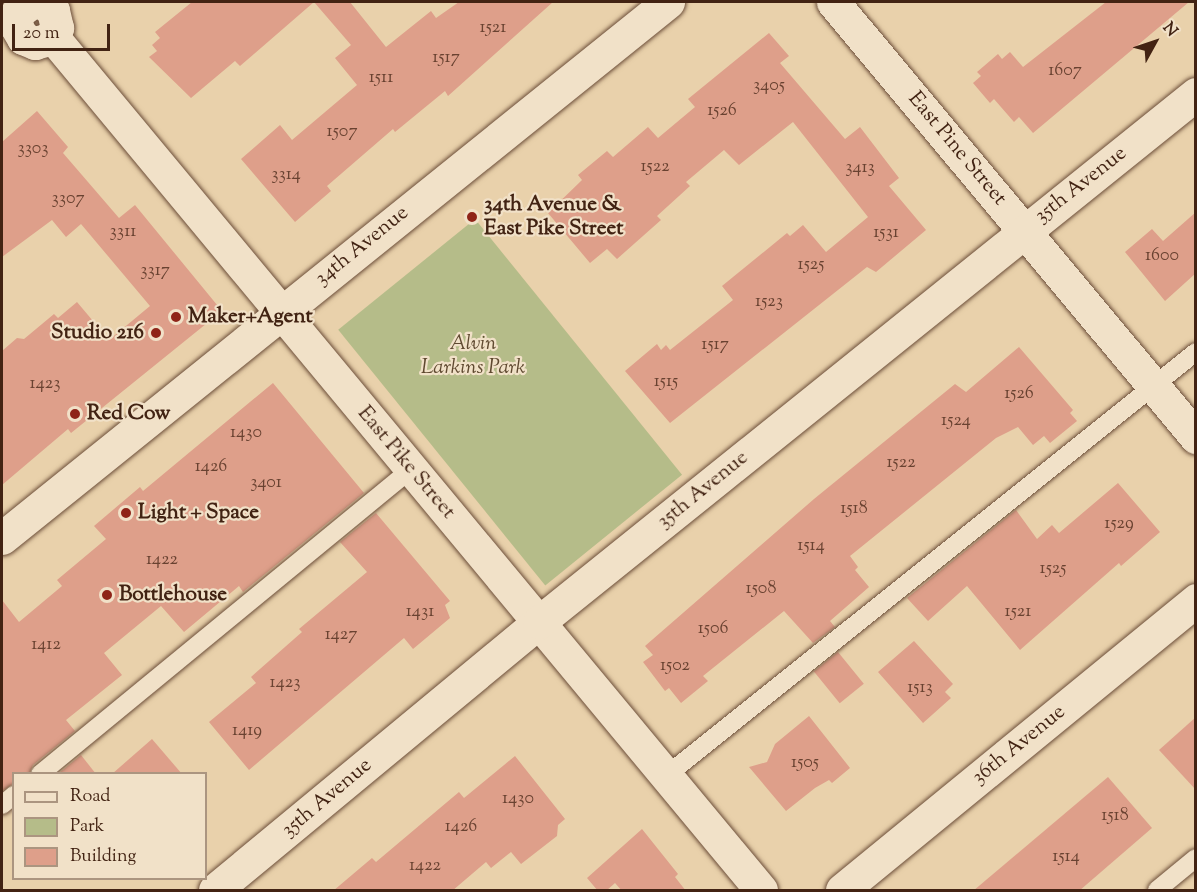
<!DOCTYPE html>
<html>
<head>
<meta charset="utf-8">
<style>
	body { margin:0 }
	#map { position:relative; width:1197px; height:892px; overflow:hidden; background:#e9d1ab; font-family:"Sorts Mill Goudy",serif }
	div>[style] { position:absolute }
	.green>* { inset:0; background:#b5bc89; transform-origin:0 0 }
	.building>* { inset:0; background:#de9f8a; transform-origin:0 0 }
	.roads { filter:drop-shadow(0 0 2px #6c4e39) drop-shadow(0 0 2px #6c4e39) }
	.service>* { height:18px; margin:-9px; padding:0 9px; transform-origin:9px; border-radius:9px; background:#f1e1c8 }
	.minor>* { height:33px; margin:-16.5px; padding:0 16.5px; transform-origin:16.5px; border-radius:16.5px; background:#f1e1c8 }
	.tertiary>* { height:33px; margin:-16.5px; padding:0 16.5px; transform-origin:16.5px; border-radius:16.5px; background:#f1e1c8 }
	.dots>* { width:16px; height:16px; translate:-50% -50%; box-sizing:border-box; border:3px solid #f1e1c8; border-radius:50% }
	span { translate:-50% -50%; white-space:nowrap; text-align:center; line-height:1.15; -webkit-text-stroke:4.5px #f1e1c8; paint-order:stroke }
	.number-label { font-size:18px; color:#694231 }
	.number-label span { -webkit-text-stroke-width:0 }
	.street-label { font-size:21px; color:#422313 }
	.poi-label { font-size:21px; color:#422313; font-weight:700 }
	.left { translate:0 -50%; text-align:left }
	.right { translate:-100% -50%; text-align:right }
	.park-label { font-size:21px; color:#5f4930; font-style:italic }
	.frame { position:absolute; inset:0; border:3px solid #422313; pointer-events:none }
	.legend { position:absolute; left:12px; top:772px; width:195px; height:108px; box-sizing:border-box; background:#f1e1c8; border:2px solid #ab9580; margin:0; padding:8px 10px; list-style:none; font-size:18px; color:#422313 }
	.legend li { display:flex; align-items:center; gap:12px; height:30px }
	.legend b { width:30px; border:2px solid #ab9580 }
	.north { position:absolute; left:1125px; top:12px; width:60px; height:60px; -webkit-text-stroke:4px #f1e1c8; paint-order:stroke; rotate:50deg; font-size:16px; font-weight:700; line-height:24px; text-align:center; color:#422313 }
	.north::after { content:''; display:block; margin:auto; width:21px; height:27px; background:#422313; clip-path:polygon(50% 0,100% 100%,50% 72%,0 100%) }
	.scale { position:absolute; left:12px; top:24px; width:98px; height:27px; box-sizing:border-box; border:3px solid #422313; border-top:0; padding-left:8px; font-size:18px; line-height:21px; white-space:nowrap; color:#422313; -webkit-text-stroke:4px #f1e1c8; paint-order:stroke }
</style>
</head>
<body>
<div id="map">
	<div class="green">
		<div style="left:475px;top:219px;width:329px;height:176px;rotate:51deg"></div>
	</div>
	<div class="building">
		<div style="clip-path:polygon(192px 2px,350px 2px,386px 47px,431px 11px,436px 18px,459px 2px,553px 2px,448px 96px,445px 91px,395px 132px,393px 129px,327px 186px,331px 191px,295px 222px,241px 159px,280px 125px,292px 140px,357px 85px,335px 58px,351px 45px,314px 2px,240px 66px,235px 61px,191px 98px,149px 57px,157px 51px,152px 45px,160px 38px,155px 32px)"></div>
		<div style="clip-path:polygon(1106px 2px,1189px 2px,1033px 133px,1019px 117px,1014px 122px,994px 99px,990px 103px,973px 83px,981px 76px,977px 72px,998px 54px,1002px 59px,1010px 52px,1023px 67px)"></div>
		<div style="clip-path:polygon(769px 33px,789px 56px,780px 63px,845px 139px,860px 127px,899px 178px,889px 186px,926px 230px,876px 272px,867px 267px,670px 423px,625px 371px,657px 344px,661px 350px,666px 345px,670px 350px,733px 300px,722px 286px,787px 233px,790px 236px,803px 225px,826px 252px,868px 217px,793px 122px,739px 165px,724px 150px,686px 182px,690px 186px,657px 216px,661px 220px,617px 259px,607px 249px,590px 263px,548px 213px,582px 180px,578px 175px,607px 151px,613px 157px,648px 127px,658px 138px,695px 107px,688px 99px)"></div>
		<div style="clip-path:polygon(37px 111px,68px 147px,63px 153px,119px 218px,135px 205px,222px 311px,71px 433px,68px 429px,2px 485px,2px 351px,17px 338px,24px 339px,54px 314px,58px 318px,77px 302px,109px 340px,150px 306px,81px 224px,66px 237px,52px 220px,2px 257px,2px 142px)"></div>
		<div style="clip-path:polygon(1196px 212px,1196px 273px,1165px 301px,1125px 252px,1152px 229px,1163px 241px)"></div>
		<div style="clip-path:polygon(1019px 347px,1073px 410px,1070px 413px,1077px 421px,1050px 443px,1044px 436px,1033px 445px,1018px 427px,996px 438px,850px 556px,858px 567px,855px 570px,869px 587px,830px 621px,835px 627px,813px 643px,784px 611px,703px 676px,708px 681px,681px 703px,669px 688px,665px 691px,643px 662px,653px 655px,645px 646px,814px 499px,955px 384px,966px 392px)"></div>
		<div style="clip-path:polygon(273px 383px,364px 493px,243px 592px,239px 586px,184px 632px,161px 606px,104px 653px,122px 675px,66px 720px,75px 731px,33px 765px,29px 774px,14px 774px,14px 783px,2px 791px,2px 600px,19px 622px,62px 586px,57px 580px,106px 539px,94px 526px,140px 487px,143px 491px)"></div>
		<div style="clip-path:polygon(1118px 483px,1160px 532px,1121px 566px,1119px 563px,1020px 650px,967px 586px,928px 621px,907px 598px,1016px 510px,1037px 539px,1052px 525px,1059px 533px)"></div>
		<div style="clip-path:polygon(376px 513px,450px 601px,445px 605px,450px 618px,413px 649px,404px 638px,249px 770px,209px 722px,256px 683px,251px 677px,302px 632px,299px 629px,367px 572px,340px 542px)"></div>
		<div style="clip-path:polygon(914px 641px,953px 684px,945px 692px,951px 698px,923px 723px,878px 672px)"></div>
		<div style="left:838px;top:652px;width:41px;height:31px;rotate:51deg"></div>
		<div style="clip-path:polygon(809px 716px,850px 768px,832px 783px,829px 780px,815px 788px,786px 811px,749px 767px,767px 762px,775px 744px)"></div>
		<div style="clip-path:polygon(1196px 717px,1196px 790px,1159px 750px)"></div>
		<div style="clip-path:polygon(152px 739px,182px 774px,112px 774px)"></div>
		<div style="clip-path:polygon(81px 755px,96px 774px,58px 774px)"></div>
		<div style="clip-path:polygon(515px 756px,565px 819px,558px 825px,557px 836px,521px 864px,511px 852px,491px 868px,486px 862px,452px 891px,333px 891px,372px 858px,376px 862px,459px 792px,464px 798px)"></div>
		<div style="clip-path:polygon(1108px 777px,1152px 828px,1079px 891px,973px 891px)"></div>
		<div style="clip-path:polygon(642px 829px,678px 874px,675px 877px,686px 891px,622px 891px,615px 883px,606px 891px,598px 891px,587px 878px)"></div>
	</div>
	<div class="roads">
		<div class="service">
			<div style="left:40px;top:774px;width:480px;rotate:-39.4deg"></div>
			<div style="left:667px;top:775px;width:677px;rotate:-38.65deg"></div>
			<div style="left:2px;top:805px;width:16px;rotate:-40deg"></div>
			<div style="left:1157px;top:890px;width:50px;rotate:-39.4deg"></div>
		</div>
		<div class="minor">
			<div style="left:32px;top:2px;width:19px;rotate:144deg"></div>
			<div style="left:17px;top:13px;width:13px;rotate:94deg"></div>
			<div style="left:16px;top:26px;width:14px;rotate:60deg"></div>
			<div style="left:23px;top:38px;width:13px;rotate:23deg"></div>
			<div style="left:35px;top:43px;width:15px;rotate:-16deg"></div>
			<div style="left:49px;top:39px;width:14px;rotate:-54deg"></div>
			<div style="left:57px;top:28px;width:18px;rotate:-103deg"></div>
			<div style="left:53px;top:10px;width:14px;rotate:-146deg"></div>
			<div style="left:833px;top:2px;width:567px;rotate:50.16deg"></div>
			<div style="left:52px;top:36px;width:1110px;rotate:50.3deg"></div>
			<div style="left:215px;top:890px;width:420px;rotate:-39.6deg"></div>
			<div style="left:539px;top:622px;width:843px;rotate:-38.79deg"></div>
			<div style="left:842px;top:890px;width:458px;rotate:-39.3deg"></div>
		</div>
		<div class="tertiary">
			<div style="left:2px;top:538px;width:855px;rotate:-38.83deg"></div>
		</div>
	</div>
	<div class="dots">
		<div style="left:472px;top:217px;background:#8f2418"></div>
		<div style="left:176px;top:317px;background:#8f2418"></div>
		<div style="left:156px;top:333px;background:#8f2418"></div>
		<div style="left:75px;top:414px;background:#8f2418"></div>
		<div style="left:126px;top:513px;background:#8f2418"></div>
		<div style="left:107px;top:595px;background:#8f2418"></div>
	</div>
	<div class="number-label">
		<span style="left:493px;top:28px">1521</span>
		<span style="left:446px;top:58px">1517</span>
		<span style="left:1065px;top:71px">1607</span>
		<span style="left:381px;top:78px">1511</span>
		<span style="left:769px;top:86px">3405</span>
		<span style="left:722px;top:111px">1526</span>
		<span style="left:342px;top:132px">1507</span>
		<span style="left:33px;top:149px">3303</span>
		<span style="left:655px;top:167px">1522</span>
		<span style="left:860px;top:168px">3413</span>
		<span style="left:286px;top:175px">3314</span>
		<span style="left:68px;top:199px">3307</span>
		<span style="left:123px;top:232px">3311</span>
		<span style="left:886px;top:233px">1531</span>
		<span style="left:1162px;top:256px">1600</span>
		<span style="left:811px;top:265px">1525</span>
		<span style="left:155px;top:271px">3317</span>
		<span style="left:769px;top:302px">1523</span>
		<span style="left:715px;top:345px">1517</span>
		<span style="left:666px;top:382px">1515</span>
		<span style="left:45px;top:384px">1423</span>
		<span style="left:1019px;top:394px">1526</span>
		<span style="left:956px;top:421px">1524</span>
		<span style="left:246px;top:433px">1430</span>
		<span style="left:901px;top:463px">1522</span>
		<span style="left:211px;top:467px">1426</span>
		<span style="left:266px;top:483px">3401</span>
		<span style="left:854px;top:509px">1518</span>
		<span style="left:1119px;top:524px">1529</span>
		<span style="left:811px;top:546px">1514</span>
		<span style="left:162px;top:560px">1422</span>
		<span style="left:1053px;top:569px">1525</span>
		<span style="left:761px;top:589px">1508</span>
		<span style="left:420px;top:612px">1431</span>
		<span style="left:1018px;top:612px">1521</span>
		<span style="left:713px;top:629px">1506</span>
		<span style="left:341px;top:635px">1427</span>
		<span style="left:46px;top:645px">1412</span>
		<span style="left:675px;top:666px">1502</span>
		<span style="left:285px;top:683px">1423</span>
		<span style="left:920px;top:688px">1513</span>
		<span style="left:247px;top:731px">1419</span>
		<span style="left:805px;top:763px">1505</span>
		<span style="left:518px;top:799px">1430</span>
		<span style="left:1115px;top:816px">1518</span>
		<span style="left:461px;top:827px">1426</span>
		<span style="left:1066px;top:857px">1514</span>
		<span style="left:425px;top:866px">1422</span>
	</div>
	<div class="street-label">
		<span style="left:957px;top:149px;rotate:50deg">East Pine Street</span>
		<span style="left:1081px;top:185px;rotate:-38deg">35th Avenue</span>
		<span style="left:362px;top:246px;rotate:-39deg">34th Avenue</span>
		<span style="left:406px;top:463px;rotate:50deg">East Pike Street</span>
		<span style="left:703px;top:490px;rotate:-39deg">35th Avenue</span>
		<span style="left:1019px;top:745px;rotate:-39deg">36th Avenue</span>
		<span style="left:327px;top:798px;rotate:-40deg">35th Avenue</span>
	</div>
	<div class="poi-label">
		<span class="left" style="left:484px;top:217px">34th Avenue &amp;<br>East Pike Street</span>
		<span class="left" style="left:188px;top:317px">Maker+Agent</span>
		<span class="right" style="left:144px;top:333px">Studio 216</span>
		<span class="left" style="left:87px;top:414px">Red Cow</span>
		<span class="left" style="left:138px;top:513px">Light + Space</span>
		<span class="left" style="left:119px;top:595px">Bottlehouse</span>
	</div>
	<div class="park-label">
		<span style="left:473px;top:356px">Alvin<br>Larkins Park</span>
	</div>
	<div class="frame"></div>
	<ul class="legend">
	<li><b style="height:8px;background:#f1e1c8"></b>Road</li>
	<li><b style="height:16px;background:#b5bc89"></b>Park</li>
	<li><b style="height:16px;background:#de9f8a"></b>Building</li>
	</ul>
	<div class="north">N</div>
	<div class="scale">20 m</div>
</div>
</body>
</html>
